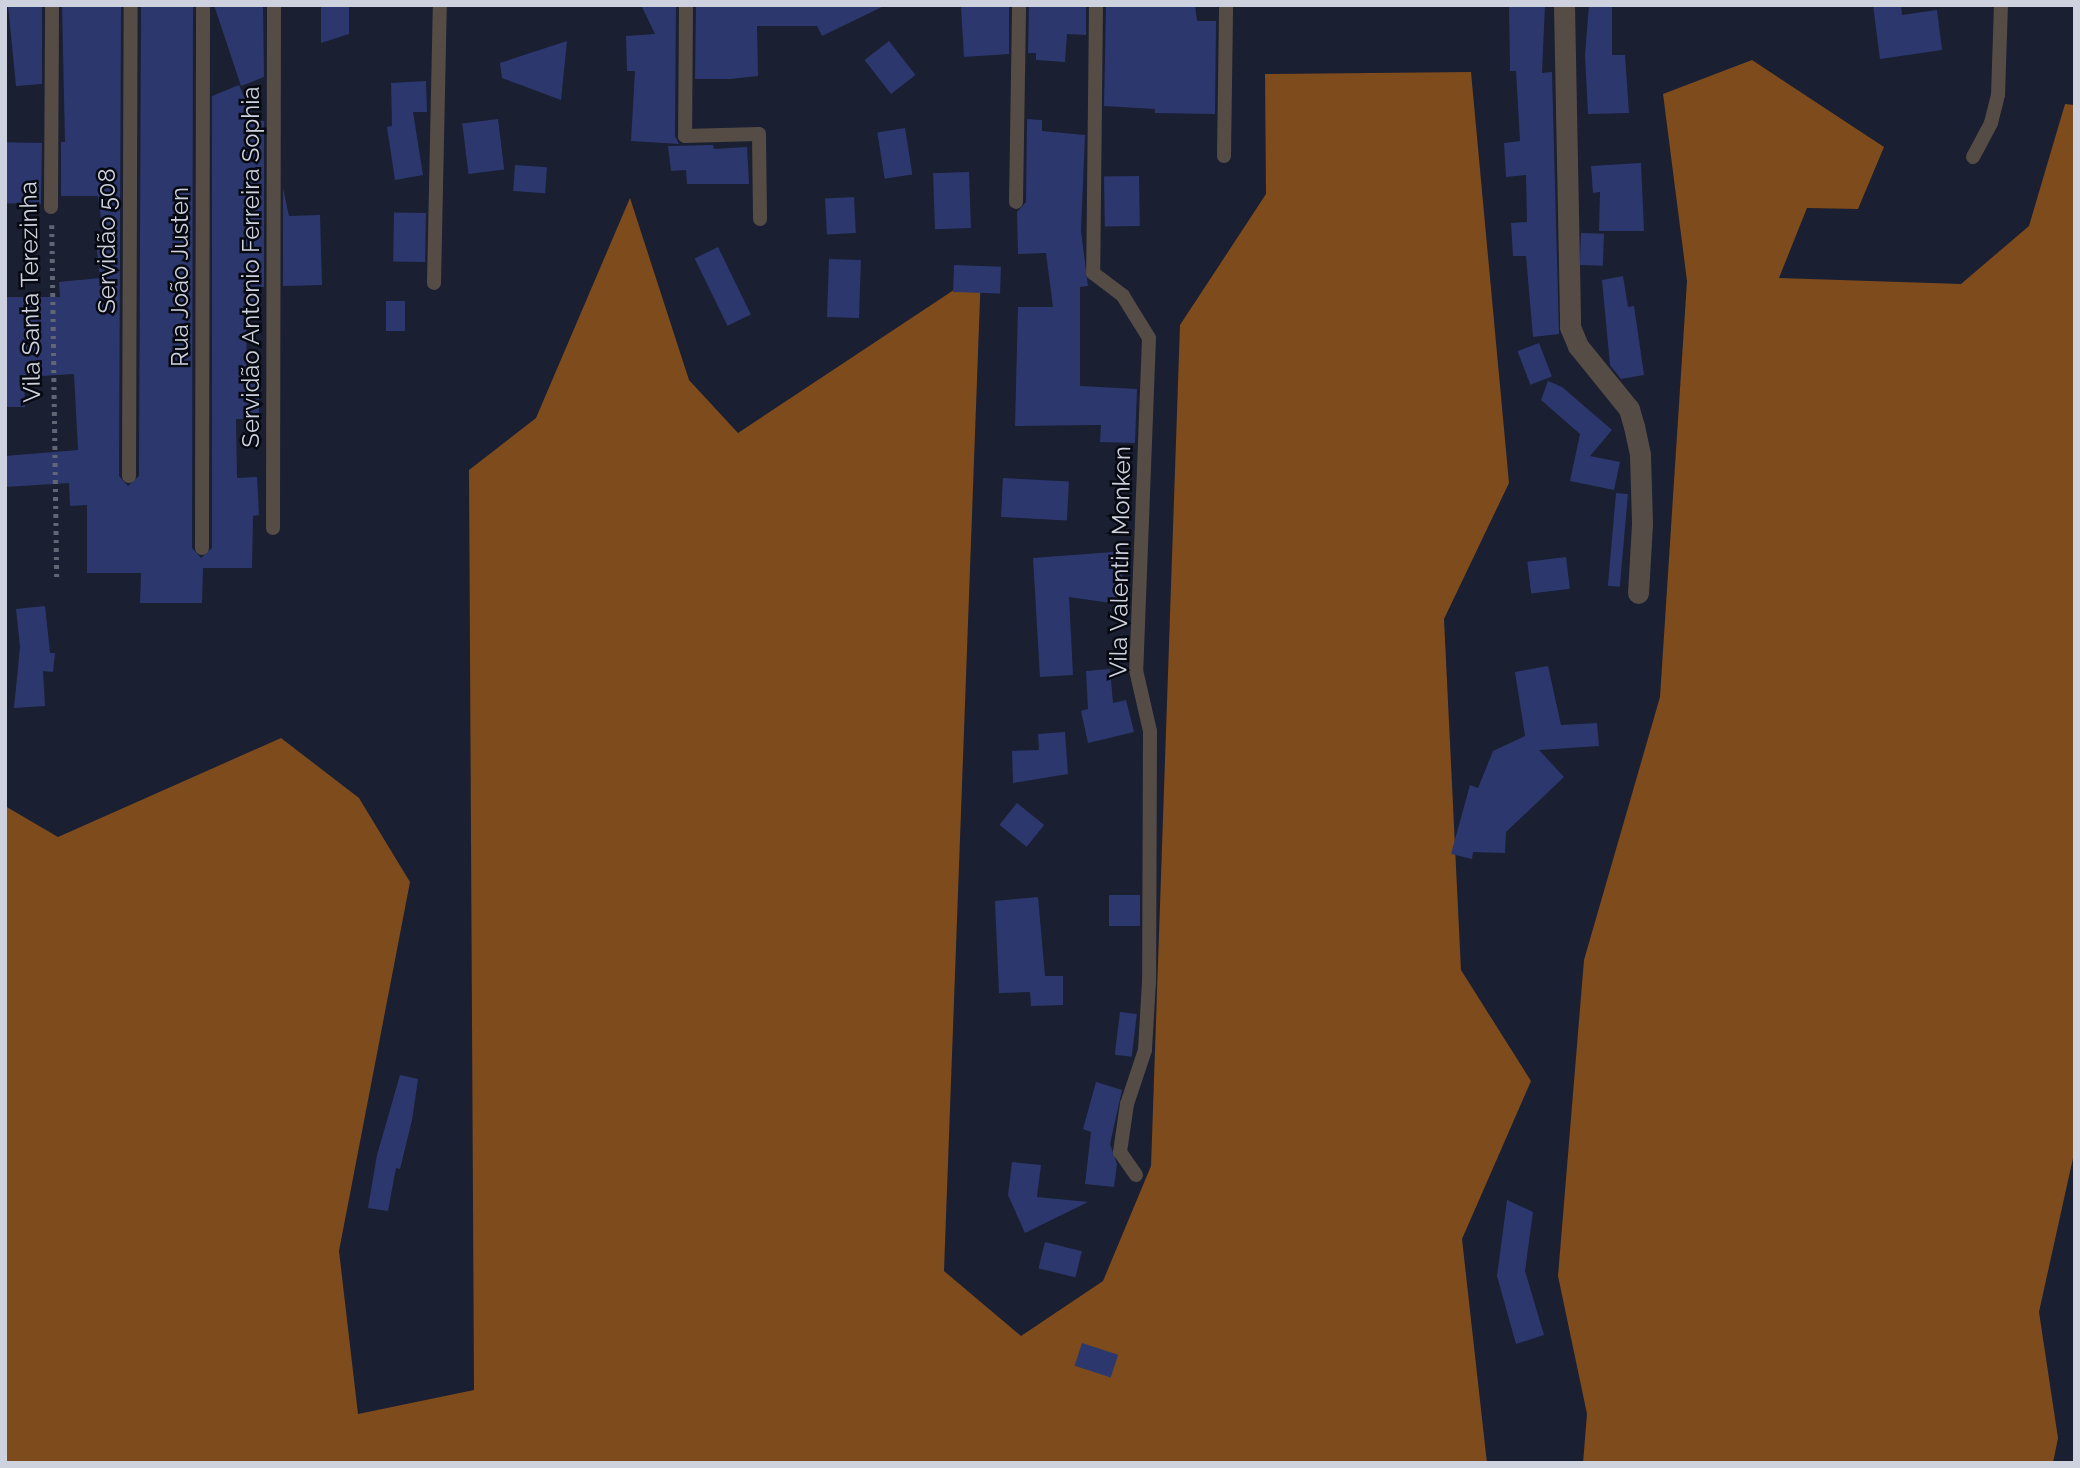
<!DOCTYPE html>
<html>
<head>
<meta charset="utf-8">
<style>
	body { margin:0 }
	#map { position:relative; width:2080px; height:1468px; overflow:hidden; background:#1a1f31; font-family:Raleway,sans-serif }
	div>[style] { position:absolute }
	.forest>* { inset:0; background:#7d4b1c }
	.building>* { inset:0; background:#2c386d; transform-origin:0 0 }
	.path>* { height:4.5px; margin-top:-2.25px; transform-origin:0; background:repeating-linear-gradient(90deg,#616675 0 3.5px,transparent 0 8.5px) }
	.lane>* { height:14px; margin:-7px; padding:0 7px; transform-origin:7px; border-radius:7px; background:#554c46 }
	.street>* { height:21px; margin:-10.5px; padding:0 10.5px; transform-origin:10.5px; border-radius:10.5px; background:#554c46 }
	span { translate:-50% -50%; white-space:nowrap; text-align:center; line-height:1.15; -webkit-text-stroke:5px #070911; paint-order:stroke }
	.street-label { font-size:24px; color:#ced2de }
	.frame { position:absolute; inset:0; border:7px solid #ced2de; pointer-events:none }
</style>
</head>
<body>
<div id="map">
	<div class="forest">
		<div style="clip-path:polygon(1752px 60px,1884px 147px,1858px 209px,1807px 208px,1779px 278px,1961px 284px,2029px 226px,2065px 104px,2075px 105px,2075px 1149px,2039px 1312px,2058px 1438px,2053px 1463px,1583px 1463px,1587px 1414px,1558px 1276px,1584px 960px,1660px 697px,1687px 281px,1663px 94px)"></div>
		<div style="clip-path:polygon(1471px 72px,1509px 483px,1444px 619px,1461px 970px,1531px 1081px,1462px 1239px,1487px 1463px,5px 1463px,5px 806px,58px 837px,281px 738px,359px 798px,410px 882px,339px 1251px,358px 1414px,474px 1390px,469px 470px,536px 418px,630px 198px,689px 380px,738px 433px,981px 272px,944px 1271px,1021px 1336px,1103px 1281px,1151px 1166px,1180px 325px,1266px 194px,1265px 74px)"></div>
	</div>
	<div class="building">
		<div style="clip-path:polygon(8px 5px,42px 5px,42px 84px,16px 86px)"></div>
		<div style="clip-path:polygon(62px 5px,121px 5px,119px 476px,128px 486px,139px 476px,141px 5px,193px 5px,192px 548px,201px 558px,212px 548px,212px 96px,239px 85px,255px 121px,264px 121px,264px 287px,259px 287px,259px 313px,246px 313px,247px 383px,259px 383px,259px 419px,236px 419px,237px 478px,257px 477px,259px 515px,253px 516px,252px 568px,203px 568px,202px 603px,140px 603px,141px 573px,87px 573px,87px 505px,70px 506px,69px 483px,5px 487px,5px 456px,78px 450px,74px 374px,24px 377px,25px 407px,5px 407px,6px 297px,60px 297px,59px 282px,100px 278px,95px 233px,103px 233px,98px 196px,61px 196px,61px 142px,65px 142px)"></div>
		<div style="clip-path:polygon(214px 5px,263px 5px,264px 77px,241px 86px)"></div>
		<div style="clip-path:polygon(321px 5px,349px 5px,349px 34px,321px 43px)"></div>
		<div style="clip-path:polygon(641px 5px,676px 5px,675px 136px,679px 144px,631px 141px,635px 71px,627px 71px,626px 36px,655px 34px)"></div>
		<div style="clip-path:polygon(696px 5px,886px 5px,822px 36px,817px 26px,757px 26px,758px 76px,730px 79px,695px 79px)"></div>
		<div style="clip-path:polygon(993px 5px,1009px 5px,1009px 54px,964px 57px,961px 7px)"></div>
		<div style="clip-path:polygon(1029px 5px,1086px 5px,1086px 35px,1067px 34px,1065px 62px,1036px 60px,1036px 53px,1028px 53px)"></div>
		<div style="clip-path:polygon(1106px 5px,1195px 5px,1197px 21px,1216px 21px,1215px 114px,1155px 113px,1155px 109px,1104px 106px)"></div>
		<div style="clip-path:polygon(1509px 5px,1545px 5px,1542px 73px,1552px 72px,1559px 334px,1533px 337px,1526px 256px,1513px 256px,1511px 223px,1527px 222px,1526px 175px,1506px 177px,1504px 143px,1520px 141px,1516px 71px,1510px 71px)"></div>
		<div style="clip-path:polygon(1589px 5px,1612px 5px,1612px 55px,1625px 55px,1629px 113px,1588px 114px,1585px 55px)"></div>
		<div style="clip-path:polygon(1873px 5px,1901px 5px,1902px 15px,1937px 10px,1942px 50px,1880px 59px)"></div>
		<div style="clip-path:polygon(567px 41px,561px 100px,502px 78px,500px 63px)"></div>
		<div style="left:889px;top:41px;width:43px;height:31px;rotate:52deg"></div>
		<div style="clip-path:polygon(426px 81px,427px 112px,413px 112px,423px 175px,395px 180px,387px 127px,392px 126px,391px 83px)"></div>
		<div style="left:498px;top:119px;width:51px;height:36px;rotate:83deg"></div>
		<div style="clip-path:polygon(1027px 119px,1042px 120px,1042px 131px,1085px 135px,1081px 231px,1088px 286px,1080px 287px,1080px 386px,1137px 389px,1135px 443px,1100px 442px,1101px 425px,1015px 426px,1018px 307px,1053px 307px,1046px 253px,1018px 254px,1017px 212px,1026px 202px)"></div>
		<div style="left:905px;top:128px;width:47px;height:28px;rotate:81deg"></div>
		<div style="left:42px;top:143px;width:61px;height:37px;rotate:91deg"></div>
		<div style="clip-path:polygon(713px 145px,714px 149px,747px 147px,749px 184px,687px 184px,686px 170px,671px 171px,668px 146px)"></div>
		<div style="clip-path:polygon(1641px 163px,1644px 231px,1599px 231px,1600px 192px,1593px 193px,1591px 166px)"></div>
		<div style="left:515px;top:165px;width:32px;height:26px;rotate:4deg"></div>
		<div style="left:969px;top:172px;width:56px;height:36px;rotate:88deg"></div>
		<div style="left:1139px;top:176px;width:50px;height:35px;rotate:89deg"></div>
		<div style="clip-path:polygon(283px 188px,289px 216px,320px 215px,322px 285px,283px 286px)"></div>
		<div style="left:854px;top:197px;width:36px;height:29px;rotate:87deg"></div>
		<div style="left:426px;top:213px;width:49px;height:32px;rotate:91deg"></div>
		<div style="left:1581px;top:233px;width:23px;height:32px;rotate:2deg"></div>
		<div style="left:718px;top:247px;width:75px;height:26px;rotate:64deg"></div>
		<div style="left:829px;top:259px;width:32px;height:58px;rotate:2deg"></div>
		<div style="left:954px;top:265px;width:47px;height:27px;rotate:2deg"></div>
		<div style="clip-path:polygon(1623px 276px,1628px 307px,1634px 306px,1644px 375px,1621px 379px,1610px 365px,1602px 280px)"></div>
		<div style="left:386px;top:301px;width:19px;height:30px"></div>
		<div style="left:1539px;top:343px;width:36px;height:23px;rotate:69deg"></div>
		<div style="clip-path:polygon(1548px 381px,1562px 387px,1612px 430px,1590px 456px,1620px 462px,1614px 490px,1570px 481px,1580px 434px,1541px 400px)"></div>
		<div style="left:1003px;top:478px;width:66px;height:39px;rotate:3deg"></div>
		<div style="left:1616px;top:493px;width:12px;height:93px;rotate:5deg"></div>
		<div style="clip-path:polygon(1126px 551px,1118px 604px,1069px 597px,1073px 675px,1040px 677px,1033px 558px)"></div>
		<div style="left:1566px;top:557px;width:32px;height:39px;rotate:83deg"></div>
		<div style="clip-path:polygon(45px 606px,50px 653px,55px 653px,53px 672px,43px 671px,45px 706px,14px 708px,20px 647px,16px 609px)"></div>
		<div style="clip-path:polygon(1548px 666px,1561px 725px,1597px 723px,1599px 746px,1539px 750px,1564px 777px,1506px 832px,1505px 853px,1473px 852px,1472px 859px,1451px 854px,1470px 785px,1478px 788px,1493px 751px,1525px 736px,1515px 672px)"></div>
		<div style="clip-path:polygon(1110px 669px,1113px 703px,1126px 700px,1134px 732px,1088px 743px,1081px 711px,1088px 709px,1086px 671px)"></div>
		<div style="clip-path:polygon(1065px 732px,1068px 774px,1013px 783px,1012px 751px,1039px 750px,1038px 734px)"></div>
		<div style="left:1017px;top:803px;width:35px;height:28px;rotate:39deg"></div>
		<div style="left:1140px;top:895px;width:31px;height:31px;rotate:90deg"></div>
		<div style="clip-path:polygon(1038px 897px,1045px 976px,1063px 976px,1063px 1005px,1031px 1006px,1030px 992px,999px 993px,995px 901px)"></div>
		<div style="left:1120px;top:1012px;width:17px;height:43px;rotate:7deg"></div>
		<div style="clip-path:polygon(400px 1075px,418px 1079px,412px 1120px,400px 1169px,396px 1168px,388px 1211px,368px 1208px,377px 1155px)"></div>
		<div style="clip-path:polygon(1096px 1082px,1122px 1090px,1110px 1144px,1117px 1164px,1114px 1187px,1085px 1184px,1091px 1132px,1083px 1129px)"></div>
		<div style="clip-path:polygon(1012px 1162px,1041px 1165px,1037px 1197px,1088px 1202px,1025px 1233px,1008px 1195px)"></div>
		<div style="clip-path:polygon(1507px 1200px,1533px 1212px,1525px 1271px,1544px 1335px,1516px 1344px,1497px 1276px)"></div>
		<div style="left:1045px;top:1242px;width:38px;height:27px;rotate:14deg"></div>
		<div style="left:1082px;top:1343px;width:38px;height:24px;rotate:18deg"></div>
	</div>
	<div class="path">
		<div style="left:52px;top:225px;width:353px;rotate:89.2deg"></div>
	</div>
	<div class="lane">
		<div style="left:686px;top:5px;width:131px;rotate:90.4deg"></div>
		<div style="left:685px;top:136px;width:74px;rotate:-1.5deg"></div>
		<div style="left:759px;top:134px;width:85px;rotate:89.3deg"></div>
		<div style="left:1096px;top:5px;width:268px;rotate:90.6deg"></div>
		<div style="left:1093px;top:273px;width:38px;rotate:37deg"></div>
		<div style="left:1123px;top:296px;width:49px;rotate:58.2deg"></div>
		<div style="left:1149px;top:338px;width:332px;rotate:92.2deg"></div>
		<div style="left:1136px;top:670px;width:63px;rotate:77.1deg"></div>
		<div style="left:1150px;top:731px;width:251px;rotate:90.2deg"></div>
		<div style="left:1149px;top:982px;width:68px;rotate:93.4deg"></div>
		<div style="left:1145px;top:1050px;width:57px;rotate:108.4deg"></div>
		<div style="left:1127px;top:1104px;width:49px;rotate:98.3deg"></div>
		<div style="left:1120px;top:1152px;width:28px;rotate:55deg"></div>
		<div style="left:1224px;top:156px;width:151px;rotate:-89.2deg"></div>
		<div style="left:1973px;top:157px;width:38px;rotate:-62deg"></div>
		<div style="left:1991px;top:123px;width:29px;rotate:-76deg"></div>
		<div style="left:1998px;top:95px;width:90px;rotate:-88.1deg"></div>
		<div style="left:1016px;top:202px;width:197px;rotate:-89.1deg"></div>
		<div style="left:51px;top:207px;width:202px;rotate:-89.7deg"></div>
		<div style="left:434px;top:283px;width:278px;rotate:-88.8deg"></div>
		<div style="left:129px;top:476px;width:471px;rotate:-89.8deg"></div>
		<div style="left:273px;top:528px;width:523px;rotate:-89.89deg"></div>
		<div style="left:202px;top:548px;width:543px;rotate:-89.89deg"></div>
	</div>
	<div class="street">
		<div style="left:1564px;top:5px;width:322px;rotate:88.9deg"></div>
		<div style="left:1570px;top:327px;width:21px;rotate:67deg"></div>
		<div style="left:1578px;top:346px;width:81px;rotate:51deg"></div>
		<div style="left:1629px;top:409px;width:18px;rotate:74deg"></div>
		<div style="left:1634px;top:426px;width:30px;rotate:78deg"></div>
		<div style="left:1640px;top:455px;width:69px;rotate:88.3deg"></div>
		<div style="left:1642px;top:524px;width:69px;rotate:93.3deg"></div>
	</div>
	<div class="street-label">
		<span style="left:107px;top:241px;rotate:-90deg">Servidão 508</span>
		<span style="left:251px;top:267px;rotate:-90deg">Servidão Antonio Ferreira Sophia</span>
		<span style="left:180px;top:277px;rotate:-90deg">Rua João Justen</span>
		<span style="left:30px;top:292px;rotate:-91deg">Vila Santa Terezinha</span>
		<span style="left:1120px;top:562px;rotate:-89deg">Vila Valentin Monken</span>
	</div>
	<div class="frame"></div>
</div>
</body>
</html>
